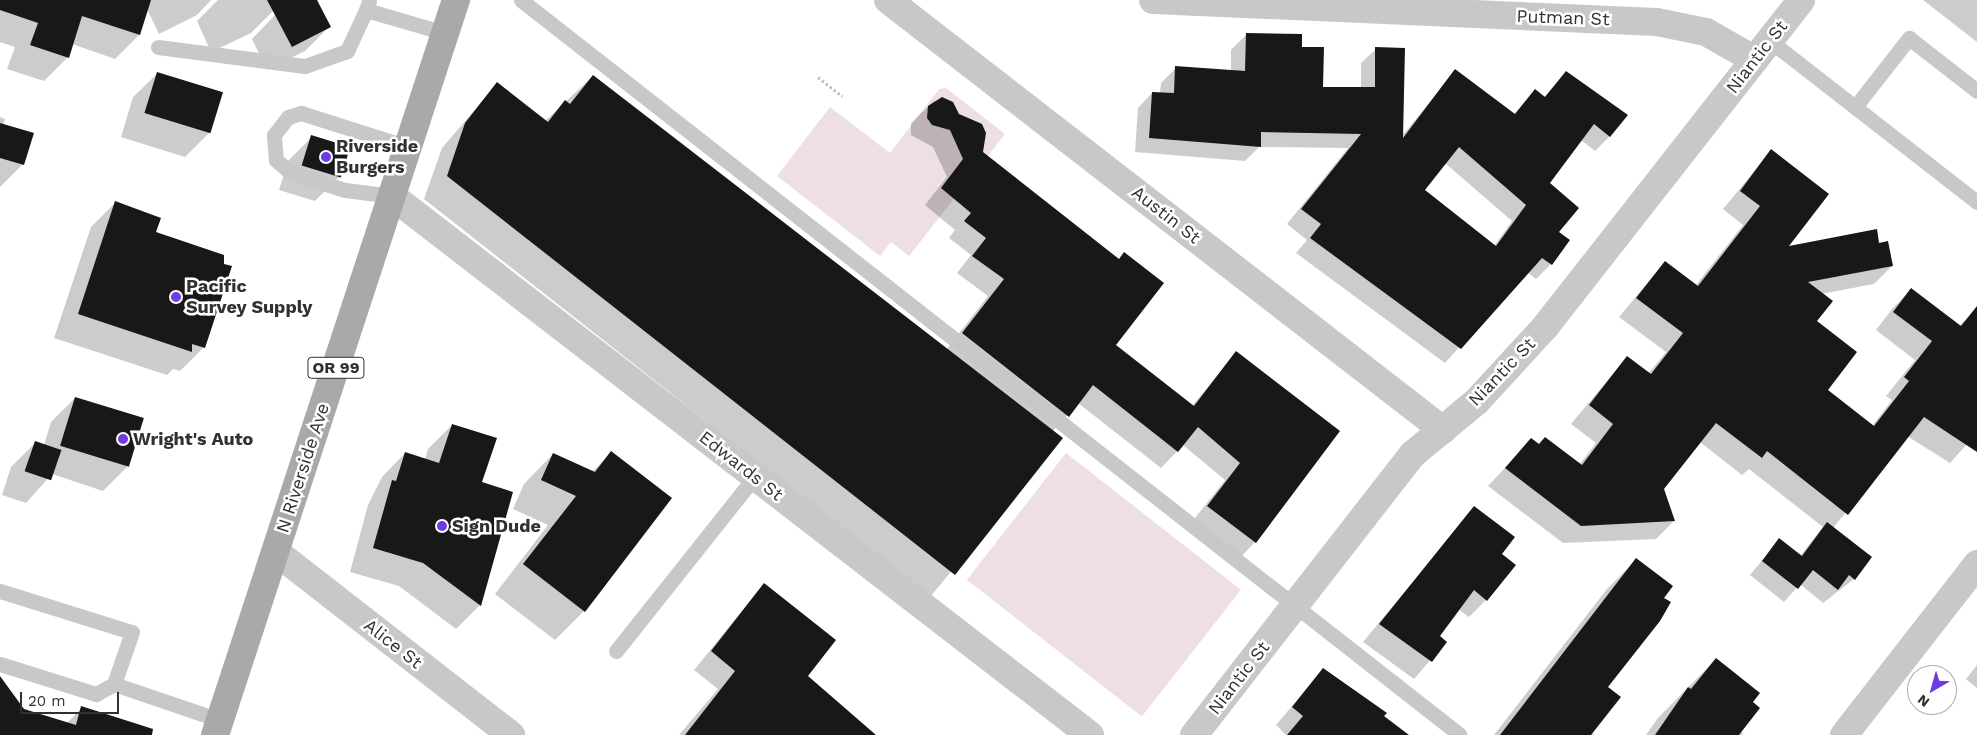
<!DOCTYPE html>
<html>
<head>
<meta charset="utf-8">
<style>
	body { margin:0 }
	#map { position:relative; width:1977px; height:735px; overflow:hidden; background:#fff; font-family:"Work Sans",sans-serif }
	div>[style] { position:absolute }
	.green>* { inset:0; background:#eddfe2; transform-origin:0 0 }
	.shadow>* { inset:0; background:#0003 }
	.building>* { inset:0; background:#181818; transform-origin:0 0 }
	.path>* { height:3px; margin-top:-1.5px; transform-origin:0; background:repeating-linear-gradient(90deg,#c1c1c1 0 2.5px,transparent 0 5px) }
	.service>* { height:15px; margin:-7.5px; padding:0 7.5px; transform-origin:7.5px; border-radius:7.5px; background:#c8c8c8 }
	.minor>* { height:28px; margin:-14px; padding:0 14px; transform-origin:14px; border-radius:14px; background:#c8c8c8 }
	.tertiary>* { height:28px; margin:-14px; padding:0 14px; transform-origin:14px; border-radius:14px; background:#c8c8c8 }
	.primary>* { height:28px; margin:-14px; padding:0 14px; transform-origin:14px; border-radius:14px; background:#a9a9a9 }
	.dots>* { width:14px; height:14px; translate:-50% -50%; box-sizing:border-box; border:2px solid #fff; border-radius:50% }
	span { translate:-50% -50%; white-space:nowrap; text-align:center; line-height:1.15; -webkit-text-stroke:5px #fff; paint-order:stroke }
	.shield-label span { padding:1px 4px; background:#fff; border:1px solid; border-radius:4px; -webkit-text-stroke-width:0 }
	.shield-label { font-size:16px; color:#313131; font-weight:700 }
	.street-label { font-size:18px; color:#313131 }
	.poi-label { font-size:18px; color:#313131; font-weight:700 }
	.left { translate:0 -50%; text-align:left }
	.north { position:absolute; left:1907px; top:665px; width:50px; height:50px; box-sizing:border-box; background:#fff; border:1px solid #adadad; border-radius:50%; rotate:218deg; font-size:14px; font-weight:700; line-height:20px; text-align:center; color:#313131 }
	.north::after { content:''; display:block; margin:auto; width:18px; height:22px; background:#6d3bdf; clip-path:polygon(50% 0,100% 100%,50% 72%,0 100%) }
	.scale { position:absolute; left:20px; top:692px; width:99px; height:22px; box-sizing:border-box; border:2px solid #313131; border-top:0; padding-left:6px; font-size:15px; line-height:18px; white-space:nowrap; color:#313131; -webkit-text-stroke:4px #fff; paint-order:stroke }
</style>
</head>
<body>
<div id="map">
	<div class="green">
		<div style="clip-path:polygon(946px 88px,1005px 134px,909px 256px,891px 242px,880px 256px,777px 176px,830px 107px,890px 153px,939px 89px)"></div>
		<div style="left:1066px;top:453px;width:222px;height:161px;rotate:38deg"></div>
	</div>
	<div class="shadow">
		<div style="clip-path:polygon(0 0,211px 0,197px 15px,159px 34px,147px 9px,139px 35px,115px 59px,72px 44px,68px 57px,44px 81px,7px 69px,15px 47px,0 42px)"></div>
		<div style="clip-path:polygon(218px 0,271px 0,275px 9px,251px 33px,211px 52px,197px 21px)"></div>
		<div style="clip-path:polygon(305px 0,315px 0,329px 27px,305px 51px,267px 70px,252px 39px,275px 15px)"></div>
		<div style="clip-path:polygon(1923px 0,1977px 0,1977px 42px)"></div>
		<div style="clip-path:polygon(evenodd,1246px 35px,1301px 48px,1322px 88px,1361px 89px,1361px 63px,1376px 49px,1402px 136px,1455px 71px,1514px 114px,1535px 91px,1544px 97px,1566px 73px,1610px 136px,1595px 151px,1581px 140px,1548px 184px,1557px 232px,1551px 264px,1536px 279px,1527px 272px,1445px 363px,1296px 253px,1307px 240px,1287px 224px,1348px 148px,1259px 147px,1245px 161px,1135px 152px,1138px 108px,1152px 93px,1160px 93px,1161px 83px,1176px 68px,1231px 71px,1231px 50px,1246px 35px,1445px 163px,1512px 221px,1494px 246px,1423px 190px,1445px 163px)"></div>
		<div style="clip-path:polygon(157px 74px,222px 93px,209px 133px,185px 157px,121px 137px,133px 97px)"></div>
		<div style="clip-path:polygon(593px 76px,946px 350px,988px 296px,957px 273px,971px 255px,949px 238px,955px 230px,925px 205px,947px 177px,933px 147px,911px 135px,911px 123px,934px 101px,949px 101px,958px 115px,978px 122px,985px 133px,981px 152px,1115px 345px,1192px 406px,1236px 353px,1255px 542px,1239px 559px,1191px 523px,1225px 480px,1183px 445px,1161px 468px,1078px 403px,1052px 432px,1061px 439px,930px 597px,424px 199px,442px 148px,497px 84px,545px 121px)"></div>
		<div style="clip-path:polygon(0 117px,5px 119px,3px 125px,32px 134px,22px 165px,0 187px)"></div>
		<div style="clip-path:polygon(312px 137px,339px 177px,315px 201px,279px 190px,288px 161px)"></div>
		<div style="clip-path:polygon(1771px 151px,1786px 248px,1878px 244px,1892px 266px,1874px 284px,1821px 294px,1815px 321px,1826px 390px,1872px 426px,1892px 400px,1886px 396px,1915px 360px,1876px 330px,1893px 308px,1911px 290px,1959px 326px,1977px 309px,1977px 433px,1950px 463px,1907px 436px,1833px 528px,1854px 579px,1823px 603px,1800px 584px,1784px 602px,1750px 575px,1779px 540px,1800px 556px,1823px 527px,1749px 469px,1742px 475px,1700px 442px,1663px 489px,1674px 521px,1656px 539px,1563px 543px,1488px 486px,1531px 440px,1579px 465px,1596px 443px,1571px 424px,1627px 357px,1648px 374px,1666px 352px,1619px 317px,1665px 262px,1696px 285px,1743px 225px,1723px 209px)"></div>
		<div style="clip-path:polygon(115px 203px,154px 233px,204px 347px,180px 371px,173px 369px,167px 375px,54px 338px,91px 227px)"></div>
		<div style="clip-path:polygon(75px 398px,127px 467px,103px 491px,52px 474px,26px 503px,2px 495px,11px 467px,35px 443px,44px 445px,51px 422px)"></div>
		<div style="clip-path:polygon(452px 425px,481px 483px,511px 492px,480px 605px,456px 629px,399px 586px,350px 572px,368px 505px,382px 477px,405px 453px,425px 460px,428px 449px)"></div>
		<div style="clip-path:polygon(611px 453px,584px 611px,555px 640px,495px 594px,548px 525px,513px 509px,524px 484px,553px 454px,592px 472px)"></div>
		<div style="clip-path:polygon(1474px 508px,1500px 554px,1486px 600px,1469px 617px,1458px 609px,1438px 637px,1446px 642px,1414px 679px,1363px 642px)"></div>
		<div style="clip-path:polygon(1636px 560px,1591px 732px,1595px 735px,1494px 735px,1607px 589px)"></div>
		<div style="clip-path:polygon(764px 584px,806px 677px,874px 735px,679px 735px,718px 689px,694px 670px)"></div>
		<div style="clip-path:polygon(1716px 659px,1743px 735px,1646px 735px,1658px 718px)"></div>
		<div style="clip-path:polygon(1977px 665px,1977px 688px,1966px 679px)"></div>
		<div style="clip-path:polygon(1323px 669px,1383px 716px,1396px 735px,1286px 735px,1276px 725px)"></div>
		<div style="clip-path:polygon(0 687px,23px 710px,66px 724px,82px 708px,146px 735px,0 735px)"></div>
	</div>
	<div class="building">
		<div style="clip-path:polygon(0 0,151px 0,140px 35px,82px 16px,69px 58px,30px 45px,38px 23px,0 10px)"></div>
		<div style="clip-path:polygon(267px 0,317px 0,331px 27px,292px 47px)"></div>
		<div style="clip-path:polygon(evenodd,1246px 33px,1302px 34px,1302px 47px,1324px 47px,1323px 87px,1375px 87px,1375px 47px,1405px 48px,1403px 138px,1455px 69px,1515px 114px,1535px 89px,1545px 97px,1566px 71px,1628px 115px,1610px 137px,1594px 124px,1550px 183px,1579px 208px,1559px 232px,1570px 240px,1552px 265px,1542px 258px,1461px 349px,1310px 238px,1321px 224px,1301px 209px,1361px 134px,1261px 132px,1261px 147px,1149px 138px,1152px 92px,1174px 93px,1175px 66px,1245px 71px,1246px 33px,1459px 147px,1526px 205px,1496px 246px,1425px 190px,1459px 147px)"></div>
		<div style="left:157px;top:72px;width:69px;height:43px;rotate:17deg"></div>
		<div style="clip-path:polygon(593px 75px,1063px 438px,955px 575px,447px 176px,465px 123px,497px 82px,548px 122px,565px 100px,570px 104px)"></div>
		<div style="clip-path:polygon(942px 97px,953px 102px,959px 114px,982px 124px,986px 133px,983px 152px,1119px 259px,1124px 252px,1164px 283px,1116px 345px,1194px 406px,1236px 351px,1340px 431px,1256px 543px,1207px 506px,1240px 463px,1198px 427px,1178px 452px,1093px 385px,1069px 417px,962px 333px,1004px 279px,972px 256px,986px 238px,964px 221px,971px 213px,941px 188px,963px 159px,950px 130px,932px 125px,927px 118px,928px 106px)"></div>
		<div style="clip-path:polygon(0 123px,34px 133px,24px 165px,0 158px)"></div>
		<div style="left:311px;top:135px;width:41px;height:32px;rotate:17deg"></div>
		<div style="clip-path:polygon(1771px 149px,1829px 194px,1789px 246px,1877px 229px,1879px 243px,1888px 241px,1893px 266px,1808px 282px,1833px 301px,1817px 321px,1857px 352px,1828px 390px,1874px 426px,1909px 381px,1904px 377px,1932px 341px,1893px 312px,1911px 288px,1961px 326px,1977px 306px,1977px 452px,1924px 417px,1848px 515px,1767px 451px,1762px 458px,1716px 423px,1664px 489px,1675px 521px,1581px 526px,1505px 468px,1531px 438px,1539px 444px,1545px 437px,1582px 465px,1613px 424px,1589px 405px,1627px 356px,1651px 374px,1683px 333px,1636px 298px,1665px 261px,1698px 286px,1760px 206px,1740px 191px)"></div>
		<div style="clip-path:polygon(115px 201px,161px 218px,156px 232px,224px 255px,224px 264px,232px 266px,205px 348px,192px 344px,192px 352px,78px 314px)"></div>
		<div style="left:75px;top:397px;width:72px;height:51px;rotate:17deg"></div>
		<div style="clip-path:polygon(452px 424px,497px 438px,482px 482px,513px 492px,481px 606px,423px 563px,373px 548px,392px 480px,396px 481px,405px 452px,439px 463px)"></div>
		<div style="left:35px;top:441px;width:28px;height:32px;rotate:19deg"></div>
		<div style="clip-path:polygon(611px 451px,672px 498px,585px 612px,523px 564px,576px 496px,541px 480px,553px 453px,595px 472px)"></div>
		<div style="clip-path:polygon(1474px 506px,1515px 537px,1502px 554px,1516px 565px,1487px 601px,1474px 590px,1440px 636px,1447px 642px,1432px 662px,1379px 624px)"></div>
		<div style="clip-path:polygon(1827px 522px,1872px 557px,1855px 580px,1849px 575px,1838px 590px,1813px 570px,1798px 589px,1762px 561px,1779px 538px,1802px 556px)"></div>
		<div style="clip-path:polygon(1636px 558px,1673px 586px,1664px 598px,1671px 602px,1660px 621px,1608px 687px,1621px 697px,1591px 735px,1500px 735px)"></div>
		<div style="clip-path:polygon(764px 583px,836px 640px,808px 676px,876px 735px,685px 735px,735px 671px,711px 651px)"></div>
		<div style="clip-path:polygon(1716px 658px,1760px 693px,1753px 702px,1760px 708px,1739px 735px,1655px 735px,1688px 687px,1691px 689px)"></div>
		<div style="clip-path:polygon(1323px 668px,1387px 713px,1384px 716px,1409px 735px,1287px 735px,1303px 716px,1292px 707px)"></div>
		<div style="clip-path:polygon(0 676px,24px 709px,76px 725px,81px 706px,153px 729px,152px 735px,0 735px)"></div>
	</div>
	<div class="path">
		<div style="left:818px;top:77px;width:31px;rotate:38deg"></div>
	</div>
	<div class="service">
		<div style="left:521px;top:0;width:1192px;rotate:38.05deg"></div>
		<div style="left:369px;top:1px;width:9px;rotate:108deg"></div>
		<div style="left:366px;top:10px;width:82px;rotate:16.2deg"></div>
		<div style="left:1770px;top:41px;width:262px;rotate:37.9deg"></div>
		<div style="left:158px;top:47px;width:148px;rotate:7.4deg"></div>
		<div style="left:305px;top:66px;width:45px;rotate:-19.7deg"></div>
		<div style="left:347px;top:51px;width:45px;rotate:-65.1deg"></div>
		<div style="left:1855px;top:107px;width:88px;rotate:-52deg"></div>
		<div style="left:1909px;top:38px;width:86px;rotate:37.9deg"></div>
		<div style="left:392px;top:196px;width:47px;rotate:-172.7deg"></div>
		<div style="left:345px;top:190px;width:57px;rotate:-162.5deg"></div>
		<div style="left:291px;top:173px;width:20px;rotate:-139deg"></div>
		<div style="left:276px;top:160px;width:25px;rotate:-95deg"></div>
		<div style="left:274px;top:135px;width:23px;rotate:-52deg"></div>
		<div style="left:288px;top:117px;width:14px;rotate:-17deg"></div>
		<div style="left:301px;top:113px;width:112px;rotate:17.6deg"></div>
		<div style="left:0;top:591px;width:138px;rotate:17.3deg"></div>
		<div style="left:132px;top:632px;width:55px;rotate:109.1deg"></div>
		<div style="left:114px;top:684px;width:112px;rotate:18.8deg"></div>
		<div style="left:616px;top:651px;width:223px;rotate:-51.5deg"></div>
		<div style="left:0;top:664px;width:101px;rotate:17.4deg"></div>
		<div style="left:96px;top:694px;width:21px;rotate:-29deg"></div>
	</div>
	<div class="minor">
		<div style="left:888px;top:0;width:702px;rotate:37.77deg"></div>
		<div style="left:1153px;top:0;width:504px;rotate:2.5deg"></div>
		<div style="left:1657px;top:22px;width:50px;rotate:11.5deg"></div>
		<div style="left:1706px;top:32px;width:56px;rotate:29.7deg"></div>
		<div style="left:276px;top:552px;width:298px;rotate:37.9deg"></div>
		<div style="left:1194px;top:735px;width:356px;rotate:-52.1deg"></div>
		<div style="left:1413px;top:454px;width:83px;rotate:-39.6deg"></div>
		<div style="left:1477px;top:401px;width:100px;rotate:-47.4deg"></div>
		<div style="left:1545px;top:327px;width:415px;rotate:-51.9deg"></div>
		<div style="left:1844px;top:735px;width:217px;rotate:-52.1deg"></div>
	</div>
	<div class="tertiary">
		<div style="left:392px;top:196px;width:882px;rotate:37.68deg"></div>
	</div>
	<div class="primary">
		<div style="left:215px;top:735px;width:774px;rotate:-71.85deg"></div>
	</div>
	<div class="dots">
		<div style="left:326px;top:157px;background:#6d3bdf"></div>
		<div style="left:176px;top:297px;background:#6d3bdf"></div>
		<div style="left:123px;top:439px;background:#6d3bdf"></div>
		<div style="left:442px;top:526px;background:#6d3bdf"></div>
	</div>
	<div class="shield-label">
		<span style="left:336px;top:368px">OR 99</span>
	</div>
	<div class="street-label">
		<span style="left:1563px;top:18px;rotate:2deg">Putman St</span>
		<span style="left:1757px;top:57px;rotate:-52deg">Niantic St</span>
		<span style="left:1166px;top:215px;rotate:38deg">Austin St</span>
		<span style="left:1502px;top:372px;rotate:-46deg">Niantic St</span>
		<span style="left:741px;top:466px;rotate:38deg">Edwards St</span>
		<span style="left:303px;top:468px;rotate:-72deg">N Riverside Ave</span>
		<span style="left:393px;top:644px;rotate:38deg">Alice St</span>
		<span style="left:1239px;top:678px;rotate:-52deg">Niantic St</span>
	</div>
	<div class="poi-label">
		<span class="left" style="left:336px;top:157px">Riverside<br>Burgers</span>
		<span class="left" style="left:186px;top:297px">Pacific<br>Survey Supply</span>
		<span class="left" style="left:133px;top:439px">Wright's Auto</span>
		<span class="left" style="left:452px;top:526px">Sign Dude</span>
	</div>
	<div class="north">N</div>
	<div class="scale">20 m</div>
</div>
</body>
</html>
